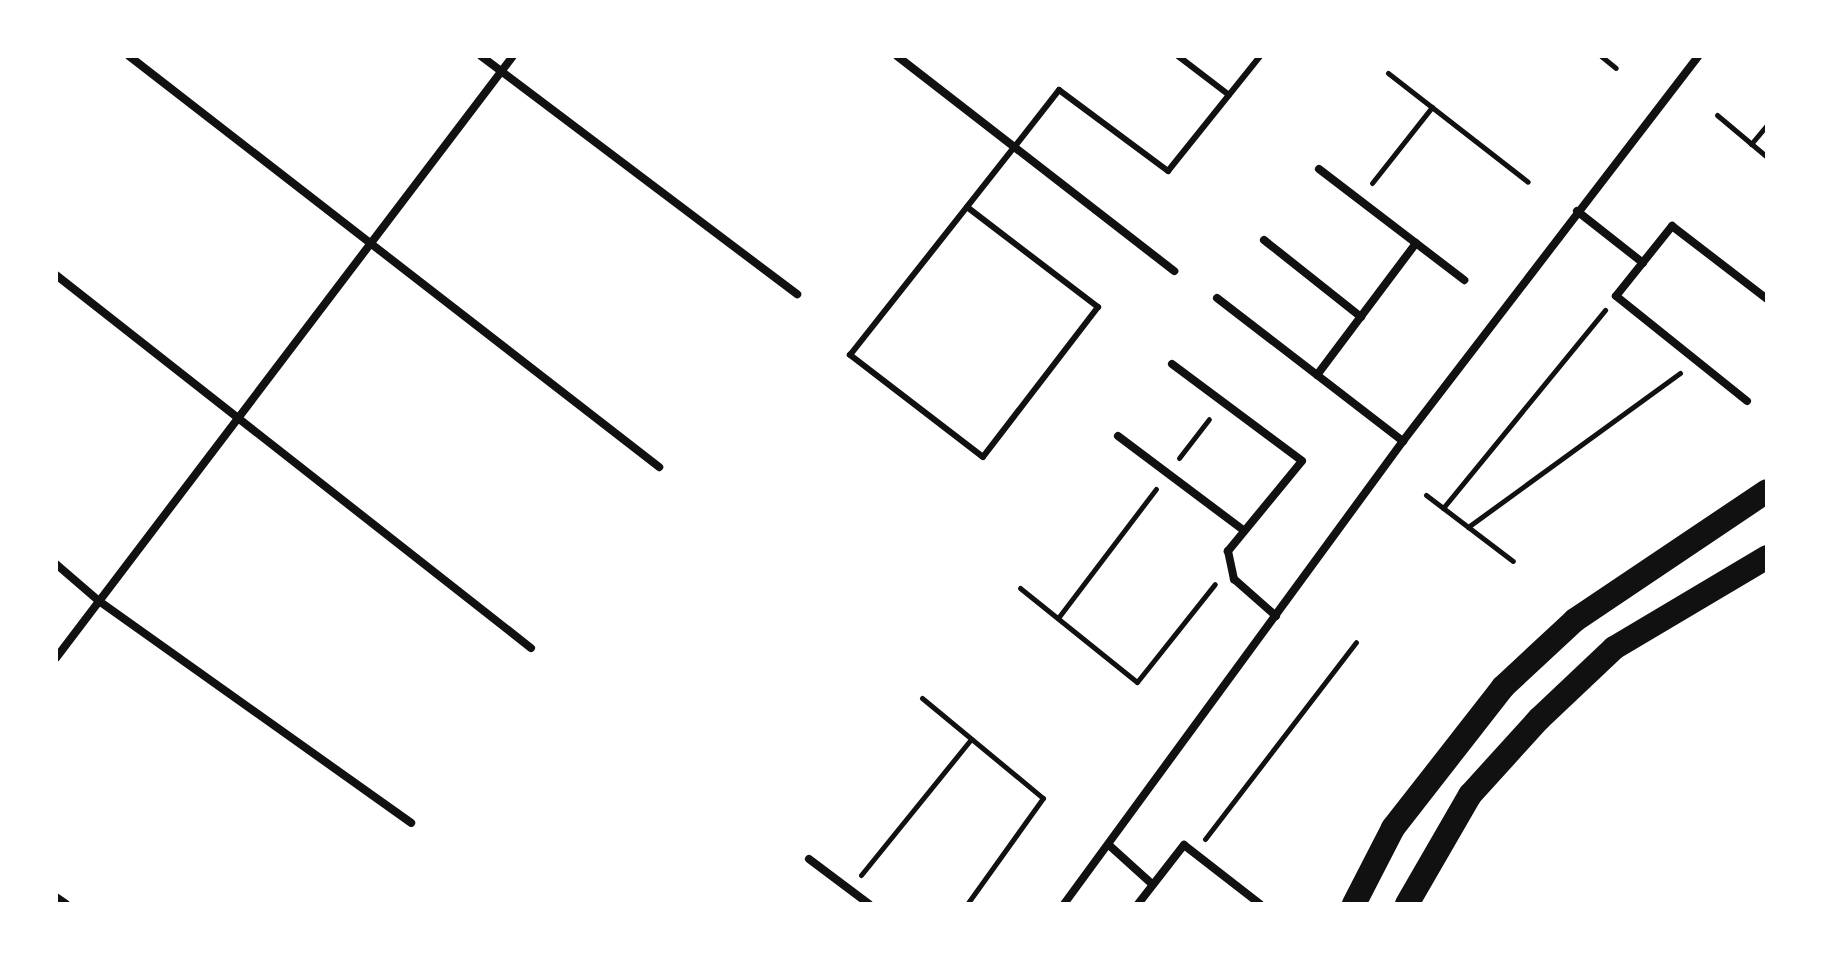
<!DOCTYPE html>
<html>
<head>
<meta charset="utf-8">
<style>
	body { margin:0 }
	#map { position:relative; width:1823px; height:960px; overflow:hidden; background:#fff; font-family:"Archivo Narrow",sans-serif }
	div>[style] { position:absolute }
	.path>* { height:5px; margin:-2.5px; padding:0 2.5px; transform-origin:2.5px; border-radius:2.5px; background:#111 }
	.service>* { height:6px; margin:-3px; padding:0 3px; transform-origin:3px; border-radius:3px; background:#111 }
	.minor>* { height:8px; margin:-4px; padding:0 4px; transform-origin:4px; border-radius:4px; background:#111 }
	.motorway>* { height:24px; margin:-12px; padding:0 12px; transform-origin:12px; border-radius:12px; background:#111 }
	span { translate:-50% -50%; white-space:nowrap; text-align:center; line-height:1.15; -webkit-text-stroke:8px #fff; paint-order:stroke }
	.frame { position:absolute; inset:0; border:58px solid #fff; pointer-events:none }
</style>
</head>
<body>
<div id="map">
	<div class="path">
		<div style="left:1601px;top:56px;width:19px;rotate:39deg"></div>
		<div style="left:1388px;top:73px;width:177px;rotate:37.9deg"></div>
		<div style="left:1717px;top:115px;width:65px;rotate:40deg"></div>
		<div style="left:1751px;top:144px;width:25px;rotate:-50deg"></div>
		<div style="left:1372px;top:183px;width:97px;rotate:-51.7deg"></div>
		<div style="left:1179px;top:458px;width:49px;rotate:-52.4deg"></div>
		<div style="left:1426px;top:495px;width:109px;rotate:37.2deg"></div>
		<div style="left:1443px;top:508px;width:256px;rotate:-50.7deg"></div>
		<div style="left:1468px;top:527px;width:262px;rotate:-36deg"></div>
		<div style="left:1020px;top:588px;width:150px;rotate:38.8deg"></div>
		<div style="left:1137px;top:682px;width:125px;rotate:-51.5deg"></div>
		<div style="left:1058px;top:618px;width:162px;rotate:-52.8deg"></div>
		<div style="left:922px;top:698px;width:157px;rotate:39.6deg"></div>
		<div style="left:1043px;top:798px;width:130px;rotate:125.6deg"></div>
		<div style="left:1205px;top:839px;width:248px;rotate:-52.5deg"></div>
		<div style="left:861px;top:875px;width:175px;rotate:-51deg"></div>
	</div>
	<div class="service">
		<div style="left:1178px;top:56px;width:64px;rotate:37.4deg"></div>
		<div style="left:967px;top:207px;width:165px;rotate:37.4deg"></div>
		<div style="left:1098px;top:307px;width:189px;rotate:127.5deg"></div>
		<div style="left:983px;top:457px;width:168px;rotate:-142.5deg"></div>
		<div style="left:850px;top:355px;width:268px;rotate:-51.7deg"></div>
		<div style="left:1016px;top:145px;width:70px;rotate:-52deg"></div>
		<div style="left:1059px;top:90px;width:136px;rotate:36.6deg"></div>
		<div style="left:1168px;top:171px;width:147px;rotate:-51.3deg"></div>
	</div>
	<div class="minor">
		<div style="left:129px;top:56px;width:671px;rotate:37.79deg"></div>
		<div style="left:481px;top:56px;width:396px;rotate:37deg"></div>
		<div style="left:897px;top:56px;width:351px;rotate:37.8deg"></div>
		<div style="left:1319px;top:169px;width:183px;rotate:37.4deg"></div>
		<div style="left:1577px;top:211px;width:84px;rotate:38.2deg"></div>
		<div style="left:1264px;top:240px;width:124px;rotate:38.4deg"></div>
		<div style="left:56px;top:275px;width:604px;rotate:38.14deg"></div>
		<div style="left:1217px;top:298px;width:235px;rotate:37.6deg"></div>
		<div style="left:1172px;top:364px;width:162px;rotate:36.7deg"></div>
		<div style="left:1302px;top:461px;width:117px;rotate:129.4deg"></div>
		<div style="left:1228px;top:551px;width:29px;rotate:78deg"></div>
		<div style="left:1234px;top:579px;width:56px;rotate:41.4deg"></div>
		<div style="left:1317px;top:375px;width:165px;rotate:-53.1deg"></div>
		<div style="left:1747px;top:401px;width:168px;rotate:-141.3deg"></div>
		<div style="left:1616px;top:296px;width:90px;rotate:-51.3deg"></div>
		<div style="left:1672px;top:226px;width:120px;rotate:37.5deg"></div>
		<div style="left:1118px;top:436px;width:156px;rotate:36.9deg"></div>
		<div style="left:56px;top:564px;width:57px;rotate:40.7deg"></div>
		<div style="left:99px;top:601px;width:383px;rotate:35.4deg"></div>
		<div style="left:56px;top:658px;width:756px;rotate:-52.8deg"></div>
		<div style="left:1110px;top:846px;width:57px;rotate:42.1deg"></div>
		<div style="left:809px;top:859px;width:75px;rotate:36.9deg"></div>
		<div style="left:56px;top:897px;width:12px;rotate:35deg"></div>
		<div style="left:1064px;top:904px;width:574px;rotate:-53.79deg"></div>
		<div style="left:1403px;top:441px;width:485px;rotate:-52.5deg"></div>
		<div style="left:1138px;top:904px;width:75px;rotate:-52.1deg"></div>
		<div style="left:1184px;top:845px;width:96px;rotate:37.8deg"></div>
	</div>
	<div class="motorway">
		<div style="left:1354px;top:904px;width:85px;rotate:-62.8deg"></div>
		<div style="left:1393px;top:828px;width:179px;rotate:-52deg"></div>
		<div style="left:1503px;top:687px;width:98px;rotate:-42.9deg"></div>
		<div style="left:1575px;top:620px;width:231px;rotate:-33.9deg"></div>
		<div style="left:1407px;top:904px;width:126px;rotate:-60deg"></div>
		<div style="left:1470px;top:795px;width:103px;rotate:-47.8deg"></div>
		<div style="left:1539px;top:719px;width:103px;rotate:-43.4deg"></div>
		<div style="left:1614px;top:648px;width:178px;rotate:-30.7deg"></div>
	</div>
	<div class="frame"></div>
</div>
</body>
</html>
